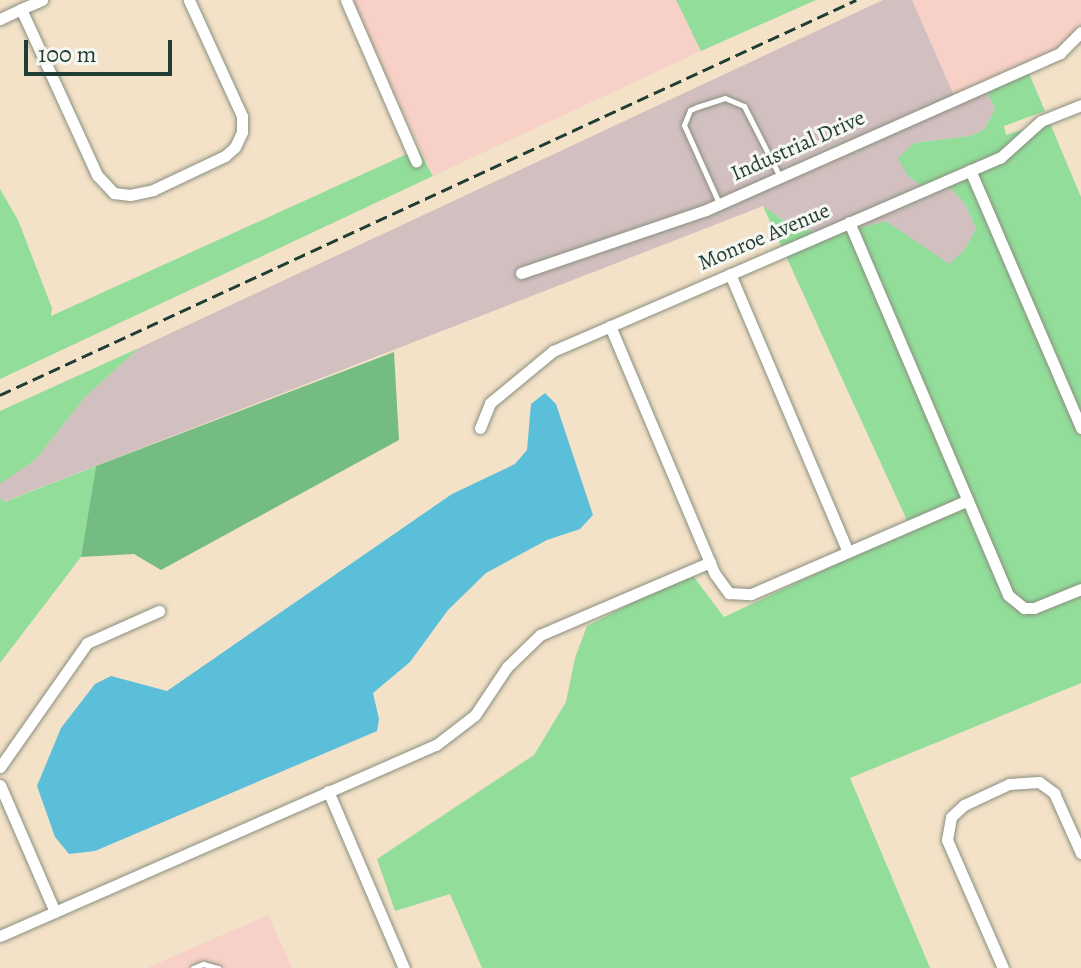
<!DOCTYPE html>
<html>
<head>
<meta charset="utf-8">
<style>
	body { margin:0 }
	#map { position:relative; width:1081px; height:968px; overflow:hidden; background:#f3e1c8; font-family:Alegreya,serif }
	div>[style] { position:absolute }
	.built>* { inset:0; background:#f7d1c7 }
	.industrial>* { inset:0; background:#d2bfc0 }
	.green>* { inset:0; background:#92dd9a }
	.forest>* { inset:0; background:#75bc82 }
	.water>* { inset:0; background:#5bbfd9 }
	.roads { filter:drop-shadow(0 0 2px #898f7e) drop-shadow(0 0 2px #898f7e) }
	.service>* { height:5px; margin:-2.5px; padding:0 2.5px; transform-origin:2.5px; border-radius:2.5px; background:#fff }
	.minor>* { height:11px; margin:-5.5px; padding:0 5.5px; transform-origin:5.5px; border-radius:5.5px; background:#fff }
	.rail>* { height:3px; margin-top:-1.5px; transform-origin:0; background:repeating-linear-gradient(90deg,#1f3d34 0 12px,transparent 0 18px) }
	span { translate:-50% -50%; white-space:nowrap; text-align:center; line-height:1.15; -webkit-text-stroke:6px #f6f6f2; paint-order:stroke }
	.street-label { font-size:22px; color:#1f3d34 }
	.scale { position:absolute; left:24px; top:40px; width:148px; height:36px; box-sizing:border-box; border:4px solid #1f3d34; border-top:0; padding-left:10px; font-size:24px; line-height:28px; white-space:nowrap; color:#1f3d34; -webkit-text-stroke:6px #f6f6f2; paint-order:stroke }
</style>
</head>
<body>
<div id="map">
	<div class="built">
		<div style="clip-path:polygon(352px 0,676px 0,701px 51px,433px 176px)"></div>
		<div style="clip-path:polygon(912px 0,1081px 0,1081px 45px,956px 100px)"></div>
		<div style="clip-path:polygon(268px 915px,292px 968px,147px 968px)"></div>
	</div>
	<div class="industrial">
		<div style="clip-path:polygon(883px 0,912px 0,956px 100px,985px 88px,995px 109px,984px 130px,970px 136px,914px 143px,908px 176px,932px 194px,949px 186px,965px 204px,976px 228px,965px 249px,949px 265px,886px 221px,828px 236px,787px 223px,763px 206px,3px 502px,0 498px,0 484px,35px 460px,85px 397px,139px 348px)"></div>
	</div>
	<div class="green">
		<div style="clip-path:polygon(676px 0,816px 0,701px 51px)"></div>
		<div style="clip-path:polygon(1028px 71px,1045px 111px,1004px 126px,1006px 135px,1049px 121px,1081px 197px,1081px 683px,850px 778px,930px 968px,482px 968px,450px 894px,395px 911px,377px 859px,534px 755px,566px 702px,575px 658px,587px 626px,691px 573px,724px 617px,911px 529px,763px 206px,787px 223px,828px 236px,886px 221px,949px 264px,965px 249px,976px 228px,965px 204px,949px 187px,932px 194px,908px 176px,898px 158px,914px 143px,970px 136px,984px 130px,995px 109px,985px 88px)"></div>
		<div style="clip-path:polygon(418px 149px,433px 176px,0 379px,0 189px,18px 220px,52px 308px,51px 316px)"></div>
		<div style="clip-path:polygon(139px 348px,85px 397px,35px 460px,0 484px,0 411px)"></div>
		<div style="clip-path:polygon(96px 466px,81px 557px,0 663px,0 498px,4px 502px)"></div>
	</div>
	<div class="forest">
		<div style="clip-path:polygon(394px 352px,399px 440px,161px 570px,134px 554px,81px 557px,96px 466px)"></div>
	</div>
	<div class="water">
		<div style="clip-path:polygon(545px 393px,556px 404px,593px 515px,580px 529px,547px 540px,486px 573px,448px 610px,410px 662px,373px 693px,379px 719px,377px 731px,95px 851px,69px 854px,55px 837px,37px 786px,61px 728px,95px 684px,111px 676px,167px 691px,452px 494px,515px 464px,527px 450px,531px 404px)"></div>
	</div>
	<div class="roads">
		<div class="service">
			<div style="left:719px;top:203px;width:85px;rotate:-114.2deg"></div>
			<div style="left:684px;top:125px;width:16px;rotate:-68deg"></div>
			<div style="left:690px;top:110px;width:8px;rotate:-23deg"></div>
			<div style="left:697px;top:107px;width:29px;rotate:-18deg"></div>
			<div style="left:725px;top:98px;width:21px;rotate:23deg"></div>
			<div style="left:744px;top:106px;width:77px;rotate:63.1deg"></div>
			<div style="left:193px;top:968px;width:11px;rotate:-22deg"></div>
			<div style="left:203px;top:964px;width:16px;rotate:15deg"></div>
		</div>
		<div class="minor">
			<div style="left:346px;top:0;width:176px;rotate:66.5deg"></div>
			<div style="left:21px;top:9px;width:23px;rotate:-23deg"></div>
			<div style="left:0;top:19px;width:23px;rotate:-25deg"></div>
			<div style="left:21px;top:9px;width:183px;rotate:65.4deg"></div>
			<div style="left:97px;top:175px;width:25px;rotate:47deg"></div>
			<div style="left:114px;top:193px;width:16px;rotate:7deg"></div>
			<div style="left:130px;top:195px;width:24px;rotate:-12deg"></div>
			<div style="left:153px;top:190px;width:80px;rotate:-25.3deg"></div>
			<div style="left:225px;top:156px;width:13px;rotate:-42deg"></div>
			<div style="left:235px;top:147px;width:17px;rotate:-65deg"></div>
			<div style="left:242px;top:132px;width:16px;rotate:-90deg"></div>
			<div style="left:242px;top:116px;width:128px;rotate:-114.6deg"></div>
			<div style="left:970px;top:170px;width:281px;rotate:66.7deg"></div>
			<div style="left:849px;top:222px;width:405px;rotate:66.9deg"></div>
			<div style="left:1008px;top:595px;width:21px;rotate:39deg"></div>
			<div style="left:1024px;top:608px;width:10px"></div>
			<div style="left:1034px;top:608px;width:51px;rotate:-22deg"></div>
			<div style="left:521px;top:273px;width:195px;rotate:-18.8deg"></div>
			<div style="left:706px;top:210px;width:387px;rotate:-23.9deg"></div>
			<div style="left:1060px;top:53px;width:30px;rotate:-45deg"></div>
			<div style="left:730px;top:274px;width:302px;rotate:67deg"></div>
			<div style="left:610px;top:326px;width:269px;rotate:67.1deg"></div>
			<div style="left:715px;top:574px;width:24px;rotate:54deg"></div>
			<div style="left:729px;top:593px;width:22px;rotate:3deg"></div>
			<div style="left:751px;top:594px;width:236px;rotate:-23.4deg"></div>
			<div style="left:480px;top:428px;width:27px;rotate:-68deg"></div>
			<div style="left:490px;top:403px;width:82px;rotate:-39.5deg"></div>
			<div style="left:553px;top:351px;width:487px;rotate:-23.4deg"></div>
			<div style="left:1000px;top:158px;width:55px;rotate:-42.1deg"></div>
			<div style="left:1041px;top:121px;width:43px;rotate:-21.8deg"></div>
			<div style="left:0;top:767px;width:151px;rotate:-54.9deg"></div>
			<div style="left:87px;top:643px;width:79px;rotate:-24deg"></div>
			<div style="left:0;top:785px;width:138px;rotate:66.6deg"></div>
			<div style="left:328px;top:791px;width:193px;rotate:66.8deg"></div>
			<div style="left:0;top:936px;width:476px;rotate:-23.7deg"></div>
			<div style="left:436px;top:745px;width:49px;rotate:-37.6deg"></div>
			<div style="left:475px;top:715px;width:58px;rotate:-56.3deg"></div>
			<div style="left:507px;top:667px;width:46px;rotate:-44.1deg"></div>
			<div style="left:540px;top:635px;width:185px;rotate:-23.2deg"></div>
			<div style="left:1003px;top:968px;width:140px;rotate:-113.6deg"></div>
			<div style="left:947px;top:840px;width:23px;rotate:-80deg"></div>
			<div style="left:951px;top:817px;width:18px;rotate:-43deg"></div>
			<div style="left:964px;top:805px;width:50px;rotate:-25deg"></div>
			<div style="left:1009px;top:784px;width:30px;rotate:-4deg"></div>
			<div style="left:1039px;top:782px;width:19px;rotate:36deg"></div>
			<div style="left:1054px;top:793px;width:66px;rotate:65.8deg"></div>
		</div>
	</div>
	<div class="rail">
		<div style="left:0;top:395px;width:943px;rotate:-24.77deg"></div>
	</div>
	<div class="street-label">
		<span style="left:798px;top:146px;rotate:-24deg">Industrial Drive</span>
		<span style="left:764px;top:237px;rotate:-23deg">Monroe Avenue</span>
	</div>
	<div class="scale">100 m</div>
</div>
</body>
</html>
